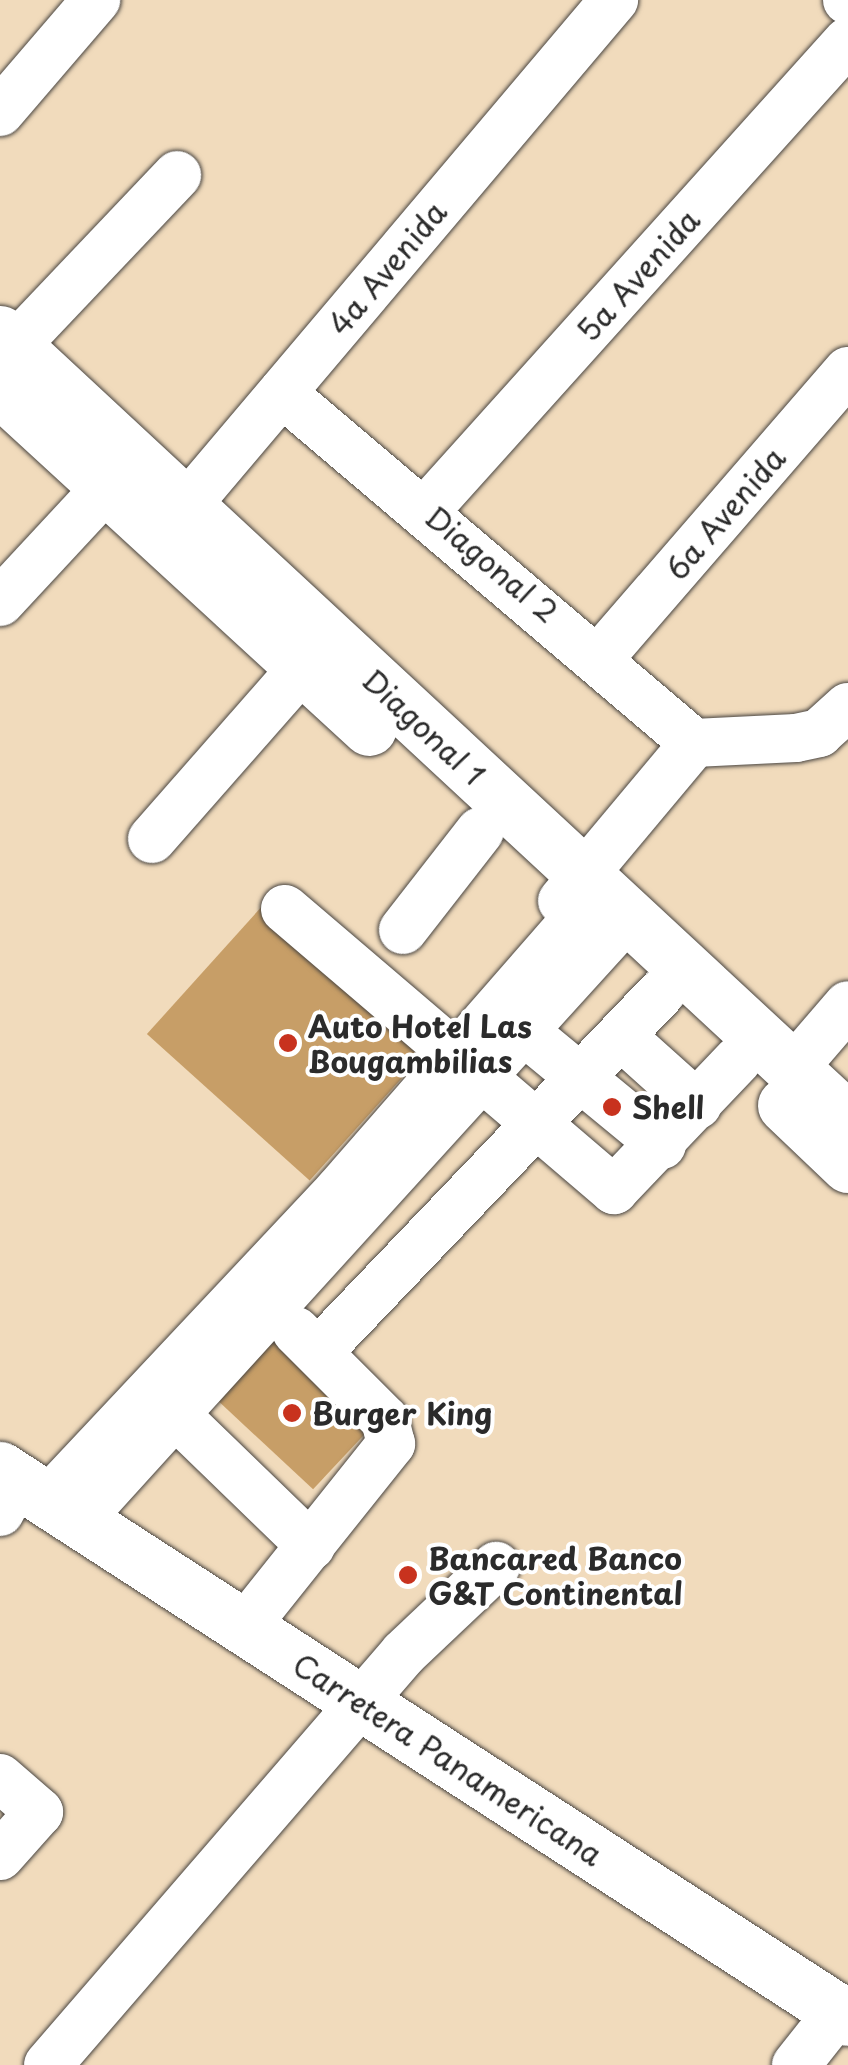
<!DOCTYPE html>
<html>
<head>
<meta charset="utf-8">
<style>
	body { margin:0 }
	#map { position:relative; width:848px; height:2065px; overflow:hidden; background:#f1dbbc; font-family:"Playpen Sans",sans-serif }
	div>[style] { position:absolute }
	.building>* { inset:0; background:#c79e67; transform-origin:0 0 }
	.roads { filter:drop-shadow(0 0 2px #494541) drop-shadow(0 0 2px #494541) }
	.minor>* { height:48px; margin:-24px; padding:0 24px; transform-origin:24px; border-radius:24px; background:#fff }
	.major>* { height:55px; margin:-27.5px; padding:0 27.5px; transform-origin:27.5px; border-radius:27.5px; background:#fff }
	.dots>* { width:28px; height:28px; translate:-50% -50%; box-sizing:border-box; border:5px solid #fff; border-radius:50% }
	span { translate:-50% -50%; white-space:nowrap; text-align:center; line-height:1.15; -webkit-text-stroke:8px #fff; paint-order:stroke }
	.street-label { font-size:30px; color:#2b2b2b }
	.poi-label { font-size:30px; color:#2b2b2b; font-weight:700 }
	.left { translate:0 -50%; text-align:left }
</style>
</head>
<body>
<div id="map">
	<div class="building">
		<div style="left:264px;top:904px;width:219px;height:175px;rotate:42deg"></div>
		<div style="left:271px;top:1338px;width:134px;height:82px;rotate:43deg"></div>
	</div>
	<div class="roads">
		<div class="minor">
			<div style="left:847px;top:0;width:1px"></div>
			<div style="left:0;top:112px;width:148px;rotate:-49.4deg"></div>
			<div style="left:14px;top:347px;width:237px;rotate:-46.5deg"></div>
			<div style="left:282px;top:393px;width:541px;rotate:40.35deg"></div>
			<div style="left:427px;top:509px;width:629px;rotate:-48.03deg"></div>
			<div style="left:164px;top:532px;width:697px;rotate:-49.77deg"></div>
			<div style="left:0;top:602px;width:157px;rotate:-47.1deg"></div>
			<div style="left:601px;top:656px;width:377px;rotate:-49.1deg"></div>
			<div style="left:694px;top:743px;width:102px;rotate:-2.8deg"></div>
			<div style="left:796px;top:738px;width:24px;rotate:-12deg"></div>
			<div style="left:819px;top:733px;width:39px;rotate:-42deg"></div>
			<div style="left:152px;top:839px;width:229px;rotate:-48.7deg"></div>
			<div style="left:562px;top:901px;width:206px;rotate:-50.1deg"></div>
			<div style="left:285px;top:909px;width:433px;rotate:40.5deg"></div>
			<div style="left:614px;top:1190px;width:180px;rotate:-46.4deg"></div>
			<div style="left:403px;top:930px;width:125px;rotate:-52.1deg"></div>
			<div style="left:503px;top:1014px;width:206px;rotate:39.5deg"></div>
			<div style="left:621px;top:1036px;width:103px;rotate:41.9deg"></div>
			<div style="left:793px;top:1069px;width:84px;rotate:-49.3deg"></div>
			<div style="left:318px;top:1352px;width:498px;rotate:-46.3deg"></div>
			<div style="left:153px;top:1393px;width:220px;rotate:44.1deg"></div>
			<div style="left:48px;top:1500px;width:425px;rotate:-46.8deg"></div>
			<div style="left:339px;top:1190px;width:397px;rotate:-48.9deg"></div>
			<div style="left:0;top:1512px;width:36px;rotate:-62deg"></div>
			<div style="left:79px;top:1520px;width:816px;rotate:-47.73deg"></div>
			<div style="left:244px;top:1628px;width:236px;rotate:-51.4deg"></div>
			<div style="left:391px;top:1444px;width:25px;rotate:-104deg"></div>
			<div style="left:385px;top:1420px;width:126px;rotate:-135deg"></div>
			<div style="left:0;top:1778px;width:52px;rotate:41.1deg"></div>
			<div style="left:39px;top:1812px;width:59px;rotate:131.6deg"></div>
			<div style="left:48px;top:2065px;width:544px;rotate:-49.17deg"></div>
			<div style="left:404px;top:1653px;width:127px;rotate:-43.4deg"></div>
			<div style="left:796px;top:2065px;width:68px;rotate:-51.6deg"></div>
		</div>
		<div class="major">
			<div style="left:0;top:333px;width:1157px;rotate:42.86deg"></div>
			<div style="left:0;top:389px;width:501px;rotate:42.57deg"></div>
			<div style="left:785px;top:1105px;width:87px;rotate:43.6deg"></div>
			<div style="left:0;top:1469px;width:1010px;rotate:32.92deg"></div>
		</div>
	</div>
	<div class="dots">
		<div style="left:288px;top:1043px;background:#c8321e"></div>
		<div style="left:612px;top:1107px;background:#c8321e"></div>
		<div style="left:292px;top:1413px;background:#c8321e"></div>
		<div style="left:408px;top:1575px;background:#c8321e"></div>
	</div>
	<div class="street-label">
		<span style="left:387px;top:268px;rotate:-50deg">4a Avenida</span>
		<span style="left:638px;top:275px;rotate:-48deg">5a Avenida</span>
		<span style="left:725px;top:513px;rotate:-49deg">6a Avenida</span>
		<span style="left:492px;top:564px;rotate:40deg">Diagonal 2</span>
		<span style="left:424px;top:727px;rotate:43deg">Diagonal 1</span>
		<span style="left:448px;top:1759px;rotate:33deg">Carretera Panamericana</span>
	</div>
	<div class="poi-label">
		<span class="left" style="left:308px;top:1043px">Auto Hotel Las<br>Bougambilias</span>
		<span class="left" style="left:632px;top:1107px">Shell</span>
		<span class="left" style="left:312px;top:1413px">Burger King</span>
		<span class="left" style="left:428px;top:1575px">Bancared Banco<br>G&amp;T Continental</span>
	</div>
</div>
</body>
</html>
